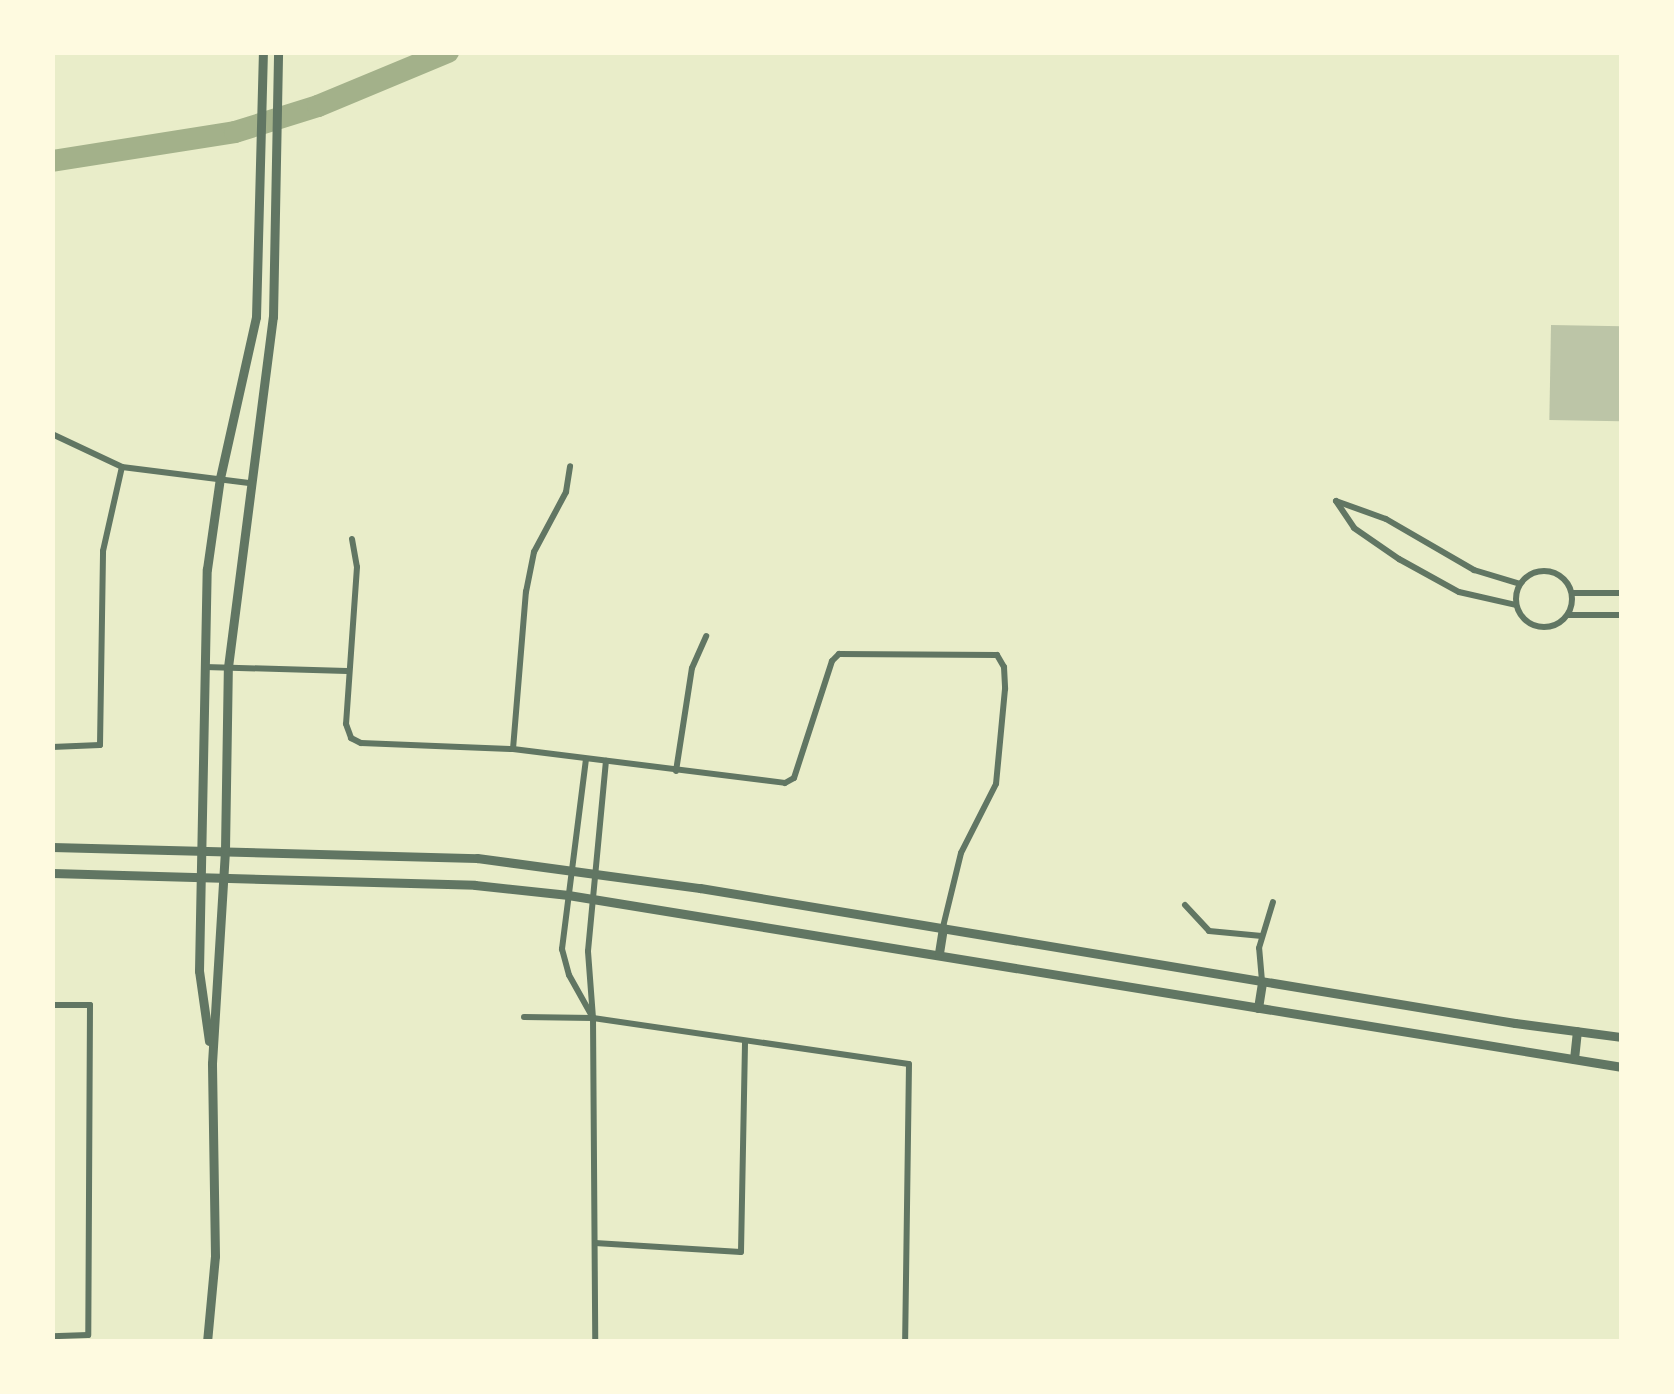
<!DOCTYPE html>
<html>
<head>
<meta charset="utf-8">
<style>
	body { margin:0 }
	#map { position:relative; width:1674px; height:1394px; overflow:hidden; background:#e9edc9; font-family:Quicksand,sans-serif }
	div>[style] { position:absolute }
	.river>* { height:22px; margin:-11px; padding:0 11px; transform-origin:11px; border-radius:11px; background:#a3b18a }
	.building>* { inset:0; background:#bcc5a7; transform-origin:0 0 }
	.minor>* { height:6px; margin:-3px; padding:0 3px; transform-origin:3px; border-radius:3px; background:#617663 }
	.minor>.ring { margin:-3px; padding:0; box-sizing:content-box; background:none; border:6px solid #617663; border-radius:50% }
	.tertiary>* { height:9px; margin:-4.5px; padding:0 4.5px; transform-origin:4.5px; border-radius:4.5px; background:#617663 }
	span { translate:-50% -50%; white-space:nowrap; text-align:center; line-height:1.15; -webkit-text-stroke:8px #fefae0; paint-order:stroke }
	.frame { position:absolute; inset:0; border:55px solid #fefae0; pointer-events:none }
</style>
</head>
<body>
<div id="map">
	<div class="river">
		<div style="left:52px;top:161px;width:185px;rotate:-9deg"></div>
		<div style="left:235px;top:132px;width:87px;rotate:-17.4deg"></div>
		<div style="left:318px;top:106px;width:141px;rotate:-22.6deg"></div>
	</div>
	<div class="building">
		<div style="left:1551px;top:325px;width:71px;height:95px;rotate:1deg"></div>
	</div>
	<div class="minor">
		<div style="left:52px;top:434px;width:77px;rotate:25.2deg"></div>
		<div style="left:122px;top:467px;width:128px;rotate:7.2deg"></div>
		<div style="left:1336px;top:501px;width:32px;rotate:56deg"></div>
		<div style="left:1354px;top:528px;width:55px;rotate:34.6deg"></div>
		<div style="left:1399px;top:559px;width:68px;rotate:28.8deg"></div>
		<div style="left:1459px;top:592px;width:58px;rotate:12.8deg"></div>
		<div style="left:1336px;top:501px;width:53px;rotate:19.8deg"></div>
		<div style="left:1386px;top:519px;width:102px;rotate:30.1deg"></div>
		<div style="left:1474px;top:570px;width:48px;rotate:16.9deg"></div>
		<div style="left:352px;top:539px;width:28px;rotate:80deg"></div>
		<div style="left:357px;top:567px;width:157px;rotate:94deg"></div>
		<div style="left:346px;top:724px;width:15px;rotate:70deg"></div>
		<div style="left:351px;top:738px;width:11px;rotate:27deg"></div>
		<div style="left:361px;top:743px;width:152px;rotate:2.3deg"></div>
		<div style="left:513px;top:749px;width:274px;rotate:7.1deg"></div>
		<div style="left:785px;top:783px;width:10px;rotate:-29deg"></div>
		<div style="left:794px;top:778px;width:123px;rotate:-72deg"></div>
		<div style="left:832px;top:661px;width:10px;rotate:-45deg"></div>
		<div style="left:839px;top:654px;width:158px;rotate:0.4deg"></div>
		<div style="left:997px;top:655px;width:14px;rotate:60deg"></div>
		<div style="left:1004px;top:667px;width:22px;rotate:87deg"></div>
		<div style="left:1005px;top:689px;width:95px;rotate:95.4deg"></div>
		<div style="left:996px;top:784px;width:77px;rotate:116.9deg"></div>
		<div style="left:961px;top:853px;width:76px;rotate:103.7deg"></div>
		<div class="ring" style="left:1516px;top:571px;width:50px;height:50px"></div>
		<div style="left:1573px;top:593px;width:49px"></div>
		<div style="left:1568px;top:615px;width:54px"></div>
		<div style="left:205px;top:667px;width:142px;rotate:1.6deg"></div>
		<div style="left:52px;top:747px;width:48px;rotate:-2.4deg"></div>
		<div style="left:100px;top:745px;width:194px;rotate:-89.1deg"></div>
		<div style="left:103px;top:551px;width:86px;rotate:-77.3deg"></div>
		<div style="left:513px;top:749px;width:158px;rotate:-85.3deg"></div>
		<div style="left:526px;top:592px;width:41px;rotate:-78.7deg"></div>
		<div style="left:534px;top:552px;width:68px;rotate:-61.9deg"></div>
		<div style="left:566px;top:492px;width:26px;rotate:-81deg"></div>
		<div style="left:586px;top:759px;width:192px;rotate:97.2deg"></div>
		<div style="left:562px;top:949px;width:27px;rotate:75deg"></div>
		<div style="left:569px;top:975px;width:49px;rotate:60.8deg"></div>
		<div style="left:593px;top:1018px;width:67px;rotate:-94.3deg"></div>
		<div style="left:588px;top:951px;width:191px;rotate:-84.6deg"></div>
		<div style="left:676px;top:771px;width:104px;rotate:-81.2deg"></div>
		<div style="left:692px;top:668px;width:35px;rotate:-66deg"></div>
		<div style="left:1185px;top:905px;width:35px;rotate:47deg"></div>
		<div style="left:1209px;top:931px;width:53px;rotate:5.4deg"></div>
		<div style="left:1262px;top:981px;width:33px;rotate:-95deg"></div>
		<div style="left:1259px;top:948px;width:48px;rotate:-73.1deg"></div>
		<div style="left:52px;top:1005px;width:38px"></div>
		<div style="left:90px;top:1005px;width:330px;rotate:90.3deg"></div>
		<div style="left:88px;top:1335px;width:36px;rotate:178deg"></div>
		<div style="left:524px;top:1017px;width:69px;rotate:0.8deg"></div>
		<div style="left:593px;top:1018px;width:319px;rotate:8.3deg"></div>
		<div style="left:909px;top:1064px;width:278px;rotate:90.8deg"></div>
		<div style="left:593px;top:1018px;width:324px;rotate:89.6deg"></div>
		<div style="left:595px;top:1243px;width:146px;rotate:3.5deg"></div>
		<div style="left:741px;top:1252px;width:211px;rotate:-88.9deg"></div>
	</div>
	<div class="tertiary">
		<div style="left:52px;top:847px;width:425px;rotate:1.5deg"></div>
		<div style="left:477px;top:858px;width:225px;rotate:7.7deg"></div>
		<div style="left:700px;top:888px;width:826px;rotate:9.41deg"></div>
		<div style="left:1515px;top:1023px;width:108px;rotate:7.5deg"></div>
		<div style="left:52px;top:873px;width:423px;rotate:1.6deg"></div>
		<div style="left:475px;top:885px;width:94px;rotate:6.1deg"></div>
		<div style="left:568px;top:895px;width:1068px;rotate:9.27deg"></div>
		<div style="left:939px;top:953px;width:26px;rotate:-81deg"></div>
		<div style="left:1258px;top:1008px;width:26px;rotate:-81deg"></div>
		<div style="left:209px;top:1041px;width:71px;rotate:-98.1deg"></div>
		<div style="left:199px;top:971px;width:402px;rotate:-88.9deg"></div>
		<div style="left:207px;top:569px;width:92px;rotate:-81.9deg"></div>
		<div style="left:220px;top:478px;width:165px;rotate:-77.4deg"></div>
		<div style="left:256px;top:317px;width:265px;rotate:-88.5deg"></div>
		<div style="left:1574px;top:1059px;width:28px;rotate:-84deg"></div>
		<div style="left:207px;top:1342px;width:86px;rotate:-84.7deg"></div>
		<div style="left:215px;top:1256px;width:193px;rotate:-90.9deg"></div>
		<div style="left:212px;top:1063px;width:213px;rotate:-86.5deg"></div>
		<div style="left:225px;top:850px;width:183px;rotate:-89.1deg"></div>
		<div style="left:228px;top:667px;width:353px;rotate:-82.7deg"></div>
		<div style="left:273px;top:317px;width:265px;rotate:-88.9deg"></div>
	</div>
	<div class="frame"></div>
</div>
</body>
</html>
